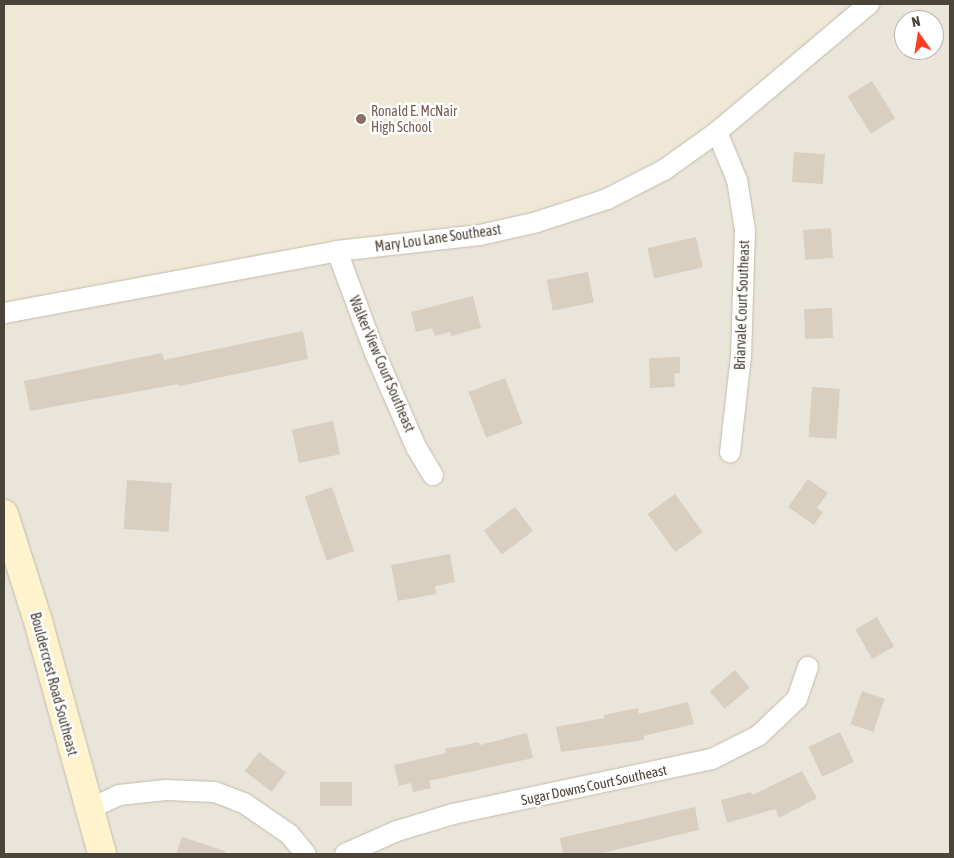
<!DOCTYPE html>
<html>
<head>
<meta charset="utf-8">
<style>
	body { margin:0 }
	#map { position:relative; width:954px; height:858px; overflow:hidden; background:#f6f3ec; font-family:"Asap Condensed",sans-serif }
	div>[style] { position:absolute }
	.residential>* { inset:0; background:#eae5da }
	.education>* { inset:0; background:#efe8d6 }
	.building>* { inset:0; background:#d8cfc1; transform-origin:0 0 }
	.roads { filter:drop-shadow(0 0 1px #c2bbae) drop-shadow(0 0 1px #c2bbae) }
	.street>* { height:20px; margin:-10px; padding:0 10px; transform-origin:10px; border-radius:10px; background:#fff }
	.secondary>* { height:28px; margin:-14px; padding:0 14px; transform-origin:14px; border-radius:14px; background:#fff3cd }
	.dots>* { width:14px; height:14px; translate:-50% -50%; box-sizing:border-box; border:2px solid #fff; border-radius:50% }
	span { translate:-50% -50%; white-space:nowrap; text-align:center; line-height:1.15; -webkit-text-stroke:5px #fff; paint-order:stroke }
	.education-label { font-size:14px; color:#785e54 }
	.left { translate:0 -50%; text-align:left }
	.street-label { font-size:14px; color:#4b4439 }
	.frame { position:absolute; inset:0; border:5px solid #4b4439; pointer-events:none }
	.north { position:absolute; left:894px; top:10px; width:50px; height:50px; box-sizing:border-box; background:#fff; border:1px solid #b7b4b0; border-radius:50%; rotate:347deg; font-size:14px; font-weight:700; line-height:20px; text-align:center; color:#4b4439 }
	.north::after { content:''; display:block; margin:auto; width:18px; height:22px; background:#fc3f1d; clip-path:polygon(50% 0,100% 100%,50% 72%,0 100%) }
</style>
</head>
<body>
<div id="map">
	<div class="residential">
		<div style="clip-path:polygon(evenodd,835px 4px,950px 4px,950px 854px,4px 854px,4px 316px,840px 29px,835px 4px,904px 20px,934px 20px,934px 50px,904px 50px,904px 20px)"></div>
	</div>
	<div class="education">
		<div style="clip-path:polygon(4px 4px,835px 4px,840px 29px,598px 210px,4px 309px)"></div>
	</div>
	<div class="building">
		<div style="left:872px;top:81px;width:44px;height:29px;rotate:58deg"></div>
		<div style="left:794px;top:152px;width:31px;height:30px;rotate:4deg"></div>
		<div style="left:831px;top:228px;width:30px;height:28px;rotate:86deg"></div>
		<div style="left:696px;top:237px;width:31px;height:50px;rotate:77deg"></div>
		<div style="left:588px;top:272px;width:31px;height:42px;rotate:79deg"></div>
		<div style="clip-path:polygon(473px 296px,481px 328px,451px 336px,450px 332px,435px 336px,432px 328px,416px 332px,411px 312px)"></div>
		<div style="left:832px;top:308px;width:30px;height:28px;rotate:88deg"></div>
		<div style="clip-path:polygon(303px 331px,308px 359px,179px 386px,179px 384px,30px 411px,24px 381px,162px 353px,164px 360px)"></div>
		<div style="clip-path:polygon(680px 357px,680px 373px,674px 374px,675px 387px,650px 388px,649px 358px)"></div>
		<div style="left:505px;top:378px;width:49px;height:39px;rotate:69deg"></div>
		<div style="left:812px;top:387px;width:28px;height:50px;rotate:4deg"></div>
		<div style="left:333px;top:421px;width:34px;height:42px;rotate:78deg"></div>
		<div style="clip-path:polygon(808px 479px,828px 493px,817px 508px,823px 512px,814px 525px,788px 507px)"></div>
		<div style="left:127px;top:480px;width:45px;height:49px;rotate:4deg"></div>
		<div style="left:332px;top:487px;width:68px;height:29px;rotate:71deg"></div>
		<div style="left:675px;top:494px;width:47px;height:34px;rotate:54deg"></div>
		<div style="left:515px;top:507px;width:30px;height:39px;rotate:53deg"></div>
		<div style="clip-path:polygon(450px 554px,455px 582px,435px 586px,436px 594px,398px 601px,391px 565px)"></div>
		<div style="left:877px;top:617px;width:34px;height:25px;rotate:60deg"></div>
		<div style="left:735px;top:670px;width:23px;height:33px;rotate:50deg"></div>
		<div style="left:862px;top:691px;width:24px;height:35px;rotate:19deg"></div>
		<div style="clip-path:polygon(688px 702px,694px 724px,644px 736px,644px 740px,561px 752px,556px 727px,604px 718px,604px 715px,638px 708px,639px 714px)"></div>
		<div style="left:840px;top:732px;width:33px;height:35px;rotate:65deg"></div>
		<div style="clip-path:polygon(527px 733px,533px 758px,429px 781px,431px 788px,413px 792px,411px 783px,399px 786px,394px 765px,446px 753px,445px 749px,479px 742px,480px 745px)"></div>
		<div style="left:259px;top:752px;width:34px;height:24px;rotate:37deg"></div>
		<div style="clip-path:polygon(802px 771px,817px 798px,779px 818px,775px 809px,727px 823px,721px 800px,751px 792px,752px 795px)"></div>
		<div style="left:320px;top:782px;width:32px;height:24px"></div>
		<div style="clip-path:polygon(695px 807px,699px 830px,598px 854px,563px 854px,560px 838px)"></div>
		<div style="clip-path:polygon(182px 837px,225px 851px,225px 854px,176px 854px)"></div>
	</div>
	<div class="roads">
		<div class="street">
			<div style="left:717px;top:132px;width:52px;rotate:67.4deg"></div>
			<div style="left:737px;top:180px;width:51px;rotate:80.9deg"></div>
			<div style="left:745px;top:230px;width:126px;rotate:91.8deg"></div>
			<div style="left:741px;top:356px;width:97px;rotate:96.5deg"></div>
			<div style="left:337px;top:251px;width:109px;rotate:69.6deg"></div>
			<div style="left:375px;top:353px;width:103px;rotate:66.4deg"></div>
			<div style="left:416px;top:447px;width:33px;rotate:59deg"></div>
			<div style="left:4px;top:313px;width:339px;rotate:-10.5deg"></div>
			<div style="left:337px;top:251px;width:144px;rotate:-6.4deg"></div>
			<div style="left:480px;top:235px;width:58px;rotate:-12.8deg"></div>
			<div style="left:537px;top:222px;width:74px;rotate:-18.2deg"></div>
			<div style="left:607px;top:199px;width:64px;rotate:-27deg"></div>
			<div style="left:664px;top:170px;width:65px;rotate:-35.6deg"></div>
			<div style="left:717px;top:132px;width:199px;rotate:-40.1deg"></div>
			<div style="left:87px;top:810px;width:35px;rotate:-25deg"></div>
			<div style="left:119px;top:795px;width:47px;rotate:-6.1deg"></div>
			<div style="left:166px;top:790px;width:49px;rotate:2.3deg"></div>
			<div style="left:215px;top:792px;width:31px;rotate:21deg"></div>
			<div style="left:244px;top:803px;width:55px;rotate:34.6deg"></div>
			<div style="left:289px;top:834px;width:26px;rotate:50deg"></div>
			<div style="left:345px;top:854px;width:57px;rotate:-23.9deg"></div>
			<div style="left:397px;top:831px;width:59px;rotate:-16.9deg"></div>
			<div style="left:453px;top:814px;width:265px;rotate:-12deg"></div>
			<div style="left:712px;top:759px;width:51px;rotate:-26.6deg"></div>
			<div style="left:758px;top:736px;width:54px;rotate:-43.5deg"></div>
			<div style="left:797px;top:699px;width:34px;rotate:-71deg"></div>
		</div>
		<div class="secondary">
			<div style="left:4px;top:514px;width:112px;rotate:72.4deg"></div>
			<div style="left:38px;top:621px;width:242px;rotate:74.6deg"></div>
		</div>
	</div>
	<div class="dots">
		<div style="left:361px;top:119px;background:#8d6e63"></div>
	</div>
	<div class="education-label">
		<span class="left" style="left:371px;top:119px">Ronald E. McNair<br>High School</span>
	</div>
	<div class="street-label">
		<span style="left:438px;top:238px;rotate:-8deg">Mary Lou Lane Southeast</span>
		<span style="left:742px;top:305px;rotate:-88deg">Briarvale Court Southeast</span>
		<span style="left:382px;top:364px;rotate:67deg">Walker View Court Southeast</span>
		<span style="left:54px;top:684px;rotate:75deg">Bouldercrest Road Southeast</span>
		<span style="left:594px;top:785px;rotate:-12deg">Sugar Downs Court Southeast</span>
	</div>
	<div class="frame"></div>
	<div class="north">N</div>
</div>
</body>
</html>
